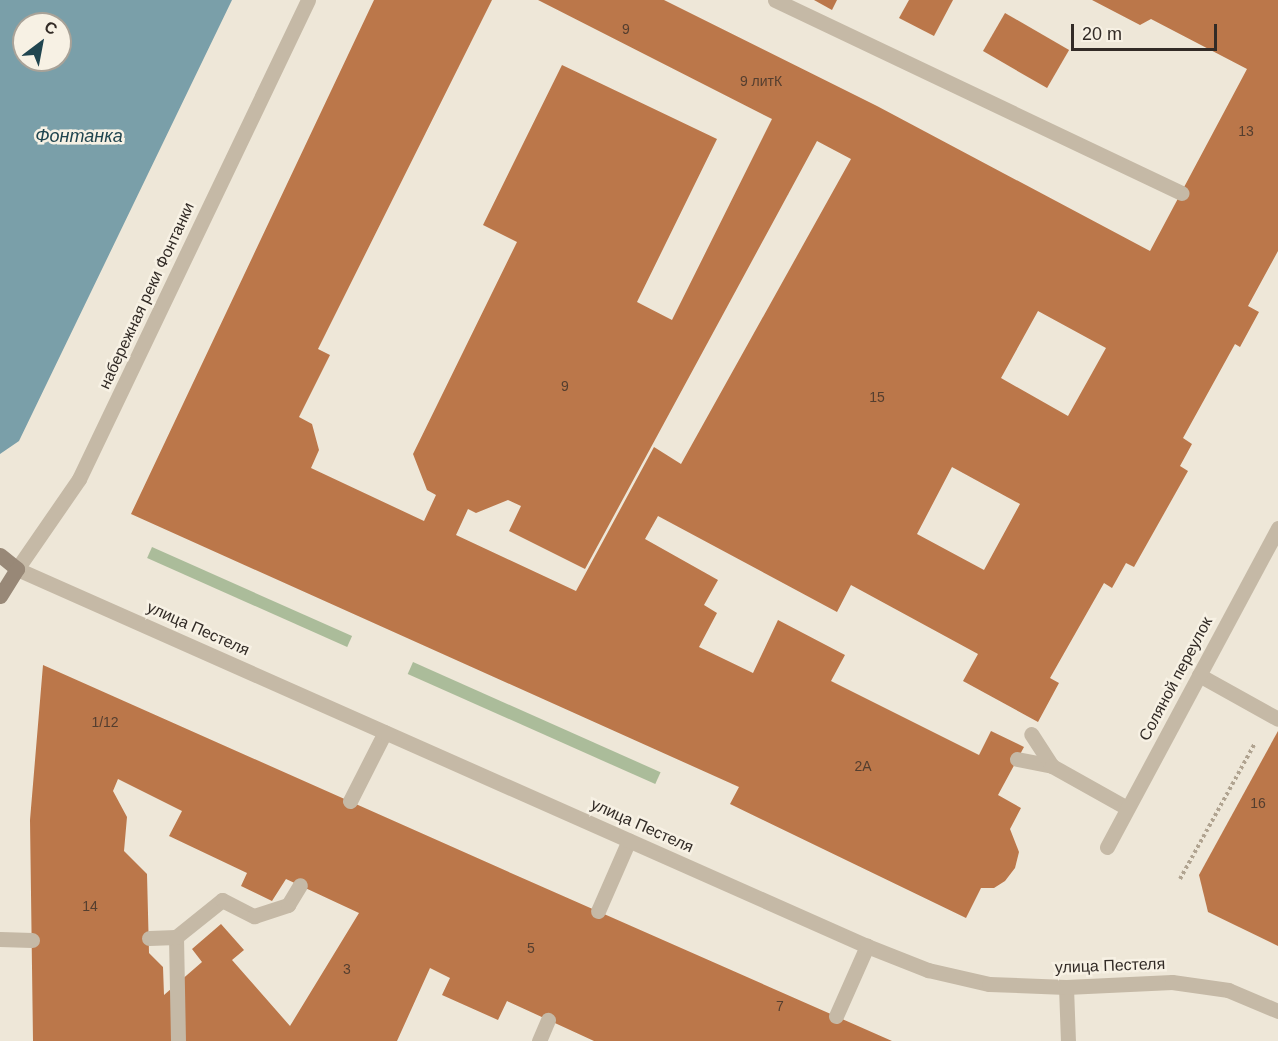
<!DOCTYPE html>
<html>
<head>
<meta charset="utf-8">
<style>
	body { margin:0 }
	#map { position:relative; width:1278px; height:1041px; overflow:hidden; background:#eee7d8; font-family:Helvetica,sans-serif }
	div>[style] { position:absolute }
	.green>* { inset:0; background:#abbc9a; transform-origin:0 0 }
	.water>* { inset:0; background:#7a9fa9 }
	.building>* { inset:0; background:#bb774a; transform-origin:0 0 }
	.path>* { height:4px; margin-top:-2px; transform-origin:0; background:repeating-linear-gradient(90deg,#b0a390 0 3px,transparent 0 6px) }
	.service>* { height:15px; margin:-7.5px; padding:0 7.5px; transform-origin:7.5px; border-radius:7.5px; background:#c5b9a6 }
	.minor>* { height:15px; margin:-7.5px; padding:0 7.5px; transform-origin:7.5px; border-radius:7.5px; background:#c5b9a6 }
	.tertiary>* { height:15px; margin:-7.5px; padding:0 7.5px; transform-origin:7.5px; border-radius:7.5px; background:#c5b9a6 }
	.secondary>* { height:15px; margin:-7.5px; padding:0 7.5px; transform-origin:7.5px; border-radius:7.5px; background:#988877 }
	span { translate:-50% -50%; white-space:nowrap; text-align:center; line-height:1.15; -webkit-text-stroke:5px #f7f1e4; paint-order:stroke }
	.number-label { font-size:14px; color:#543e2f }
	.number-label span { -webkit-text-stroke-width:0 }
	.street-label { font-size:16px; color:#322b26 }
	.water-label { font-size:18px; color:#20454f; font-style:italic }
	.north { position:absolute; left:12px; top:12px; width:60px; height:60px; box-sizing:border-box; background:#f7f1e4; border:2px solid #a8a298; border-radius:50%; rotate:32deg; font-size:16px; font-weight:700; line-height:24px; text-align:center; color:#322b26 }
	.north::after { content:''; display:block; margin:auto; width:21px; height:27px; background:#20454f; clip-path:polygon(50% 0,100% 100%,50% 72%,0 100%) }
	.scale { position:absolute; left:1071px; top:24px; width:146px; height:27px; box-sizing:border-box; border:3px solid #322b26; border-top:0; padding-left:8px; font-size:18px; line-height:21px; white-space:nowrap; color:#322b26; -webkit-text-stroke:4px #f7f1e4; paint-order:stroke }
</style>
</head>
<body>
<div id="map">
	<div class="green">
		<div style="left:152px;top:547px;width:219px;height:12px;rotate:24deg"></div>
		<div style="left:413px;top:662px;width:271px;height:13px;rotate:24deg"></div>
	</div>
	<div class="water">
		<div style="clip-path:polygon(evenodd,0 0,232px 0,19px 441px,0 454px,0 0,24px 24px,60px 24px,60px 60px,24px 60px,24px 24px)"></div>
	</div>
	<div class="building">
		<div style="clip-path:polygon(evenodd,374px 0,492px 0,318px 349px,330px 355px,299px 417px,312px 424px,319px 450px,311px 468px,424px 521px,436px 495px,427px 490px,413px 454px,517px 242px,483px 225px,562px 65px,717px 139px,637px 302px,672px 320px,772px 119px,538px 0,664px 0,877px 106px,1150px 251px,1247px 69px,1151px 19px,1140px 25px,1092px 0,1278px 0,1278px 251px,1248px 306px,1259px 312px,1240px 347px,1235px 344px,1183px 438px,1192px 444px,1180px 466px,1188px 471px,1134px 567px,1126px 563px,1112px 588px,1104px 583px,1050px 678px,1059px 683px,1038px 722px,963px 681px,978px 654px,851px 585px,837px 612px,658px 516px,645px 539px,718px 580px,704px 605px,717px 613px,699px 647px,753px 673px,778px 620px,845px 655px,831px 681px,979px 755px,991px 731px,1024px 747px,998px 795px,1021px 808px,1010px 829px,1019px 852px,1015px 868px,1005px 881px,994px 888px,981px 888px,966px 918px,730px 804px,739px 787px,131px 514px,374px 0,817px 141px,851px 159px,681px 464px,654px 447px,576px 591px,456px 535px,468px 509px,476px 513px,508px 500px,521px 506px,509px 531px,585px 569px,817px 141px,374px 0,1038px 311px,1106px 348px,1068px 416px,1001px 378px,1038px 311px,374px 0,952px 467px,1020px 504px,984px 570px,917px 534px,952px 467px)"></div>
		<div style="clip-path:polygon(814px 0,837px 0,832px 10px)"></div>
		<div style="clip-path:polygon(909px 0,953px 0,934px 36px,899px 18px)"></div>
		<div style="left:1005px;top:13px;width:74px;height:44px;rotate:30deg"></div>
		<div style="clip-path:polygon(evenodd,43px 665px,520px 877px,892px 1041px,594px 1041px,507px 1001px,498px 1020px,442px 995px,450px 978px,430px 968px,397px 1041px,33px 1041px,30px 820px,43px 665px,118px 779px,182px 811px,169px 836px,247px 873px,241px 886px,272px 901px,286px 879px,359px 913px,290px 1026px,232px 960px,244px 950px,221px 924px,192px 949px,202px 962px,164px 995px,163px 967px,149px 953px,147px 874px,124px 851px,127px 817px,113px 791px,118px 779px)"></div>
		<div style="clip-path:polygon(1278px 731px,1278px 946px,1208px 912px,1199px 875px)"></div>
	</div>
	<div class="path">
		<div style="left:1180px;top:879px;width:155px;rotate:-61.1deg"></div>
	</div>
	<div class="service">
		<div style="left:775px;top:0;width:450px;rotate:25.4deg"></div>
		<div style="left:1199px;top:675px;width:90px;rotate:29.1deg"></div>
		<div style="left:1017px;top:759px;width:36px;rotate:11deg"></div>
		<div style="left:1052px;top:766px;width:38px;rotate:-123deg"></div>
		<div style="left:1052px;top:766px;width:86px;rotate:29.2deg"></div>
		<div style="left:350px;top:801px;width:77px;rotate:-63.1deg"></div>
		<div style="left:598px;top:911px;width:77px;rotate:-66.4deg"></div>
		<div style="left:176px;top:937px;width:104px;rotate:88.9deg"></div>
		<div style="left:149px;top:938px;width:27px;rotate:-2deg"></div>
		<div style="left:176px;top:937px;width:59px;rotate:-38.8deg"></div>
		<div style="left:222px;top:900px;width:36px;rotate:27deg"></div>
		<div style="left:254px;top:916px;width:36px;rotate:-18deg"></div>
		<div style="left:288px;top:905px;width:23px;rotate:-59deg"></div>
		<div style="left:0;top:939px;width:32px;rotate:2deg"></div>
		<div style="left:1066px;top:987px;width:54px;rotate:87.9deg"></div>
		<div style="left:836px;top:1016px;width:77px;rotate:-66.1deg"></div>
		<div style="left:539px;top:1041px;width:23px;rotate:-67deg"></div>
	</div>
	<div class="minor">
		<div style="left:1107px;top:847px;width:362px;rotate:-61.8deg"></div>
	</div>
	<div class="tertiary">
		<div style="left:308px;top:0;width:531px;rotate:115.55deg"></div>
		<div style="left:79px;top:479px;width:109px;rotate:124.6deg"></div>
		<div style="left:17px;top:569px;width:930px;rotate:23.92deg"></div>
		<div style="left:867px;top:946px;width:66px;rotate:21.5deg"></div>
		<div style="left:928px;top:970px;width:63px;rotate:12.9deg"></div>
		<div style="left:989px;top:984px;width:77px;rotate:2.2deg"></div>
		<div style="left:1066px;top:987px;width:106px;rotate:-2.7deg"></div>
		<div style="left:1172px;top:982px;width:57px;rotate:8.1deg"></div>
		<div style="left:1228px;top:990px;width:54px;rotate:22.8deg"></div>
	</div>
	<div class="secondary">
		<div style="left:0;top:555px;width:22px;rotate:39deg"></div>
		<div style="left:0;top:596px;width:32px;rotate:-58deg"></div>
	</div>
	<div class="number-label">
		<span style="left:626px;top:29px">9</span>
		<span style="left:761px;top:81px">9 литК</span>
		<span style="left:1246px;top:131px">13</span>
		<span style="left:565px;top:386px">9</span>
		<span style="left:877px;top:397px">15</span>
		<span style="left:105px;top:722px">1/12</span>
		<span style="left:863px;top:766px">2А</span>
		<span style="left:1258px;top:803px">16</span>
		<span style="left:90px;top:906px">14</span>
		<span style="left:531px;top:948px">5</span>
		<span style="left:347px;top:969px">3</span>
		<span style="left:780px;top:1006px">7</span>
	</div>
	<div class="street-label">
		<span style="left:147px;top:296px;rotate:-65deg">набережная реки Фонтанки</span>
		<span style="left:198px;top:629px;rotate:24deg">улица Пестеля</span>
		<span style="left:1176px;top:679px;rotate:-62deg">Соляной переулок</span>
		<span style="left:642px;top:826px;rotate:24deg">улица Пестеля</span>
		<span style="left:1110px;top:966px;rotate:-2deg">улица Пестеля</span>
	</div>
	<div class="water-label">
		<span style="left:79px;top:136px">Фонтанка</span>
	</div>
	<div class="north">С</div>
	<div class="scale">20 m</div>
</div>
</body>
</html>
